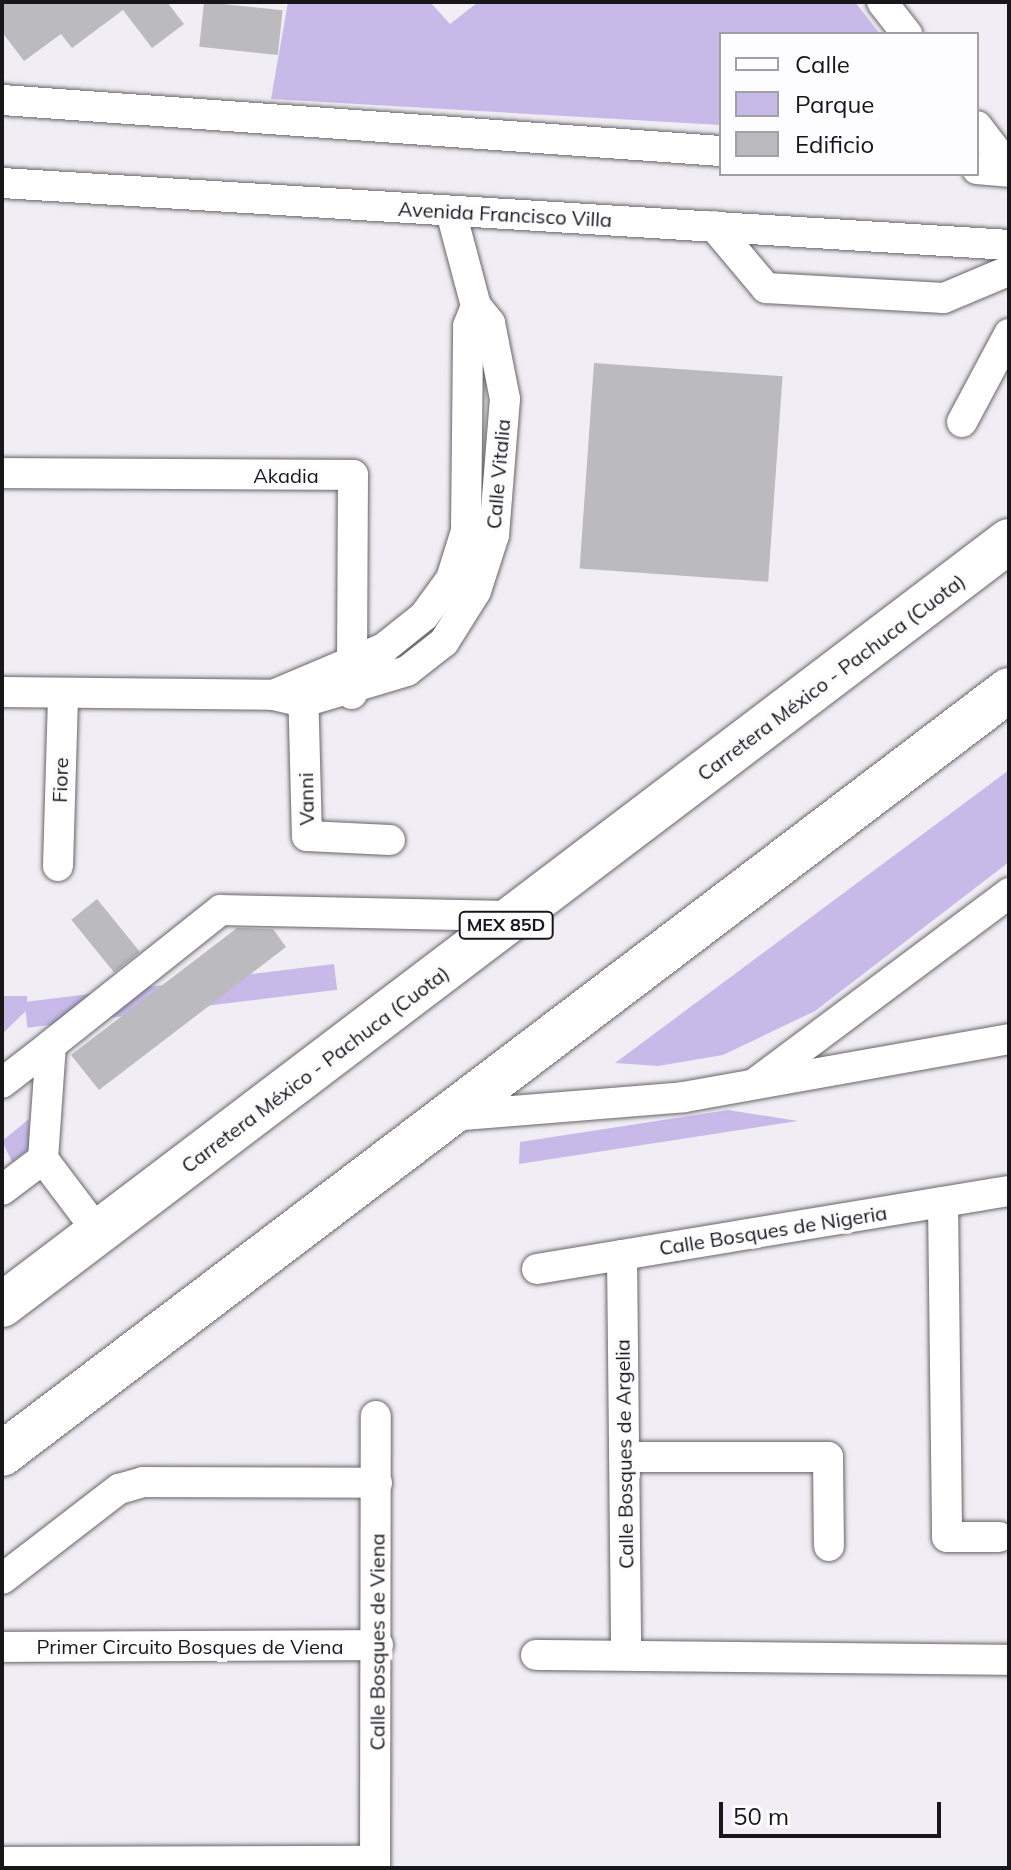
<!DOCTYPE html>
<html>
<head>
<meta charset="utf-8">
<style>
	body { margin:0 }
	#map { position:relative; width:1011px; height:1870px; overflow:hidden; background:#f0eef4; font-family:Mulish,sans-serif }
	div>[style] { position:absolute }
	.green>* { inset:0; background:#c7bae8; transform-origin:0 0 }
	.building>* { inset:0; background:#bbbabf; transform-origin:0 0 }
	.roads { filter:drop-shadow(0 0 2px #67656a) drop-shadow(0 0 2px #67656a) }
	.minor>* { height:30px; margin:-15px; padding:0 15px; transform-origin:15px; border-radius:15px; background:#fff }
	.highway>* { height:44px; margin:-22px; padding:0 22px; transform-origin:22px; border-radius:22px; background:#fff }
	span { translate:-50% -50%; white-space:nowrap; text-align:center; line-height:1.15; -webkit-text-stroke:8px #fdfcff; paint-order:stroke }
	.shield-label span { padding:2px 6px; background:#fdfcff; border:2px solid; border-radius:6px; -webkit-text-stroke-width:0 }
	.shield-label { font-size:18px; color:#171719; font-weight:700 }
	.street-label { font-size:20px; color:#171719 }
	.frame { position:absolute; inset:0; border:4px solid #171719; pointer-events:none }
	.legend { position:absolute; left:719px; top:32px; width:260px; height:144px; box-sizing:border-box; background:#fdfcff; border:2px solid #a1a0a3; margin:0; padding:10px 14px; list-style:none; font-size:24px; color:#171719 }
	.legend li { display:flex; align-items:center; gap:16px; height:40px }
	.legend b { width:40px; border:2px solid #a1a0a3 }
	.scale { position:absolute; left:719px; top:1802px; width:222px; height:36px; box-sizing:border-box; border:4px solid #171719; border-top:0; padding-left:10px; font-size:24px; line-height:28px; white-space:nowrap; color:#171719; -webkit-text-stroke:6px #fdfcff; paint-order:stroke }
</style>
</head>
<body>
<div id="map">
	<div class="green">
		<div style="clip-path:polygon(288px 2px,430px 2px,450px 24px,478px 2px,855px 2px,880px 34px,721px 34px,721px 125px,271px 99px)"></div>
		<div style="clip-path:polygon(1009px 770px,1009px 862px,815px 1011px,723px 1055px,658px 1066px,615px 1063px)"></div>
		<div style="left:334px;top:964px;width:26px;height:312px;rotate:83deg"></div>
		<div style="clip-path:polygon(2px 996px,27px 996px,27px 1010px,2px 1034px)"></div>
		<div style="clip-path:polygon(728px 1110px,798px 1121px,519px 1164px,520px 1142px)"></div>
		<div style="clip-path:polygon(29px 1119px,29px 1149px,12px 1162px,2px 1141px)"></div>
	</div>
	<div class="building">
		<div style="clip-path:polygon(2px 2px,167px 2px,184px 24px,152px 48px,123px 10px,72px 48px,61px 34px,24px 61px,2px 32px)"></div>
		<div style="left:204px;top:2px;width:79px;height:45px;rotate:6deg"></div>
		<div style="left:594px;top:363px;width:189px;height:206px;rotate:4deg"></div>
		<div style="left:97px;top:899px;width:68px;height:33px;rotate:51deg"></div>
		<div style="clip-path:polygon(237px 928px,273px 929px,286px 947px,99px 1090px,71px 1055px)"></div>
	</div>
	<div class="roads">
		<div class="minor">
			<div style="left:882px;top:2px;width:41px;rotate:52deg"></div>
			<div style="left:2px;top:100px;width:721px;rotate:4.06deg"></div>
			<div style="left:977px;top:126px;width:53px;rotate:52.7deg"></div>
			<div style="left:977px;top:169px;width:32px;rotate:5deg"></div>
			<div style="left:2px;top:183px;width:1009px;rotate:3.52deg"></div>
			<div style="left:714px;top:226px;width:81px;rotate:50deg"></div>
			<div style="left:766px;top:288px;width:178px;rotate:3.2deg"></div>
			<div style="left:944px;top:298px;width:67px;rotate:-22.8deg"></div>
			<div style="left:962px;top:422px;width:100px;rotate:-61.9deg"></div>
			<div style="left:2px;top:473px;width:351px;rotate:0.3deg"></div>
			<div style="left:353px;top:475px;width:219px;rotate:90.3deg"></div>
			<div style="left:303px;top:685px;width:151px;rotate:88.5deg"></div>
			<div style="left:307px;top:836px;width:83px;rotate:2.8deg"></div>
			<div style="left:2px;top:692px;width:271px;rotate:0.6deg"></div>
			<div style="left:273px;top:695px;width:32px;rotate:13deg"></div>
			<div style="left:304px;top:702px;width:108px;rotate:-16.8deg"></div>
			<div style="left:407px;top:671px;width:47px;rotate:-38.1deg"></div>
			<div style="left:444px;top:642px;width:60px;rotate:-57.9deg"></div>
			<div style="left:476px;top:591px;width:59px;rotate:-72.2deg"></div>
			<div style="left:494px;top:535px;width:136px;rotate:-85.4deg"></div>
			<div style="left:505px;top:399px;width:77px;rotate:-101.2deg"></div>
			<div style="left:490px;top:323px;width:22px;rotate:-129deg"></div>
			<div style="left:476px;top:306px;width:97px;rotate:-104.9deg"></div>
			<div style="left:273px;top:695px;width:121px;rotate:-22.9deg"></div>
			<div style="left:384px;top:648px;width:51px;rotate:-38.7deg"></div>
			<div style="left:424px;top:616px;width:46px;rotate:-53.9deg"></div>
			<div style="left:451px;top:579px;width:50px;rotate:-72.6deg"></div>
			<div style="left:466px;top:531px;width:205px;rotate:-89.4deg"></div>
			<div style="left:468px;top:326px;width:22px;rotate:-68deg"></div>
			<div style="left:58px;top:866px;width:173px;rotate:-88.3deg"></div>
			<div style="left:2px;top:1083px;width:62px;rotate:-37.8deg"></div>
			<div style="left:754px;top:1084px;width:319px;rotate:-36.8deg"></div>
			<div style="left:450px;top:1116px;width:235px;rotate:-4.6deg"></div>
			<div style="left:684px;top:1097px;width:330px;rotate:-10.1deg"></div>
			<div style="left:2px;top:1190px;width:51px;rotate:-37.1deg"></div>
			<div style="left:943px;top:1202px;width:335px;rotate:89.3deg"></div>
			<div style="left:947px;top:1537px;width:52px"></div>
			<div style="left:99px;top:1233px;width:93px;rotate:-127.1deg"></div>
			<div style="left:43px;top:1159px;width:114px;rotate:-86deg"></div>
			<div style="left:51px;top:1045px;width:217px;rotate:-38.5deg"></div>
			<div style="left:221px;top:910px;width:297px;rotate:1.2deg"></div>
			<div style="left:622px;top:1255px;width:399px;rotate:89.4deg"></div>
			<div style="left:537px;top:1269px;width:478px;rotate:-9.4deg"></div>
			<div style="left:624px;top:1457px;width:204px"></div>
			<div style="left:828px;top:1457px;width:89px;rotate:89.4deg"></div>
			<div style="left:2px;top:1579px;width:148px;rotate:-37.6deg"></div>
			<div style="left:119px;top:1489px;width:25px;rotate:-16deg"></div>
			<div style="left:143px;top:1482px;width:234px;rotate:0.2deg"></div>
			<div style="left:2px;top:1647px;width:376px;rotate:-0.3deg"></div>
			<div style="left:536px;top:1655px;width:473px;rotate:0.6deg"></div>
			<div style="left:2px;top:1862px;width:373px;rotate:-0.2deg"></div>
			<div style="left:375px;top:1868px;width:452px;rotate:-89.9deg"></div>
		</div>
		<div class="highway">
			<div style="left:2px;top:1305px;width:1264px;rotate:-37.19deg"></div>
			<div style="left:2px;top:1454px;width:1264px;rotate:-37.19deg"></div>
		</div>
	</div>
	<div class="shield-label">
		<span style="left:506px;top:925px">MEX 85D</span>
	</div>
	<div class="street-label">
		<span style="left:505px;top:214px;rotate:3deg">Avenida Francisco Villa</span>
		<span style="left:498px;top:474px;rotate:-85deg">Calle Vitalia</span>
		<span style="left:286px;top:475px">Akadia</span>
		<span style="left:831px;top:677px;rotate:-37deg">Carretera México - Pachuca (Cuota)</span>
		<span style="left:60px;top:780px;rotate:-88deg">Fiore</span>
		<span style="left:306px;top:799px;rotate:-91deg">Vanni</span>
		<span style="left:315px;top:1069px;rotate:-37deg">Carretera México - Pachuca (Cuota)</span>
		<span style="left:773px;top:1230px;rotate:-9deg">Calle Bosques de Nigeria</span>
		<span style="left:624px;top:1454px;rotate:-91deg">Calle Bosques de Argelia</span>
		<span style="left:377px;top:1642px;rotate:-90deg">Calle Bosques de Viena</span>
		<span style="left:190px;top:1646px">Primer Circuito Bosques de Viena</span>
	</div>
	<div class="frame"></div>
	<ul class="legend">
	<li><b style="height:10px;background:#fff"></b>Calle</li>
	<li><b style="height:22px;background:#c7bae8"></b>Parque</li>
	<li><b style="height:22px;background:#bbbabf"></b>Edificio</li>
	</ul>
	<div class="scale">50 m</div>
</div>
</body>
</html>
